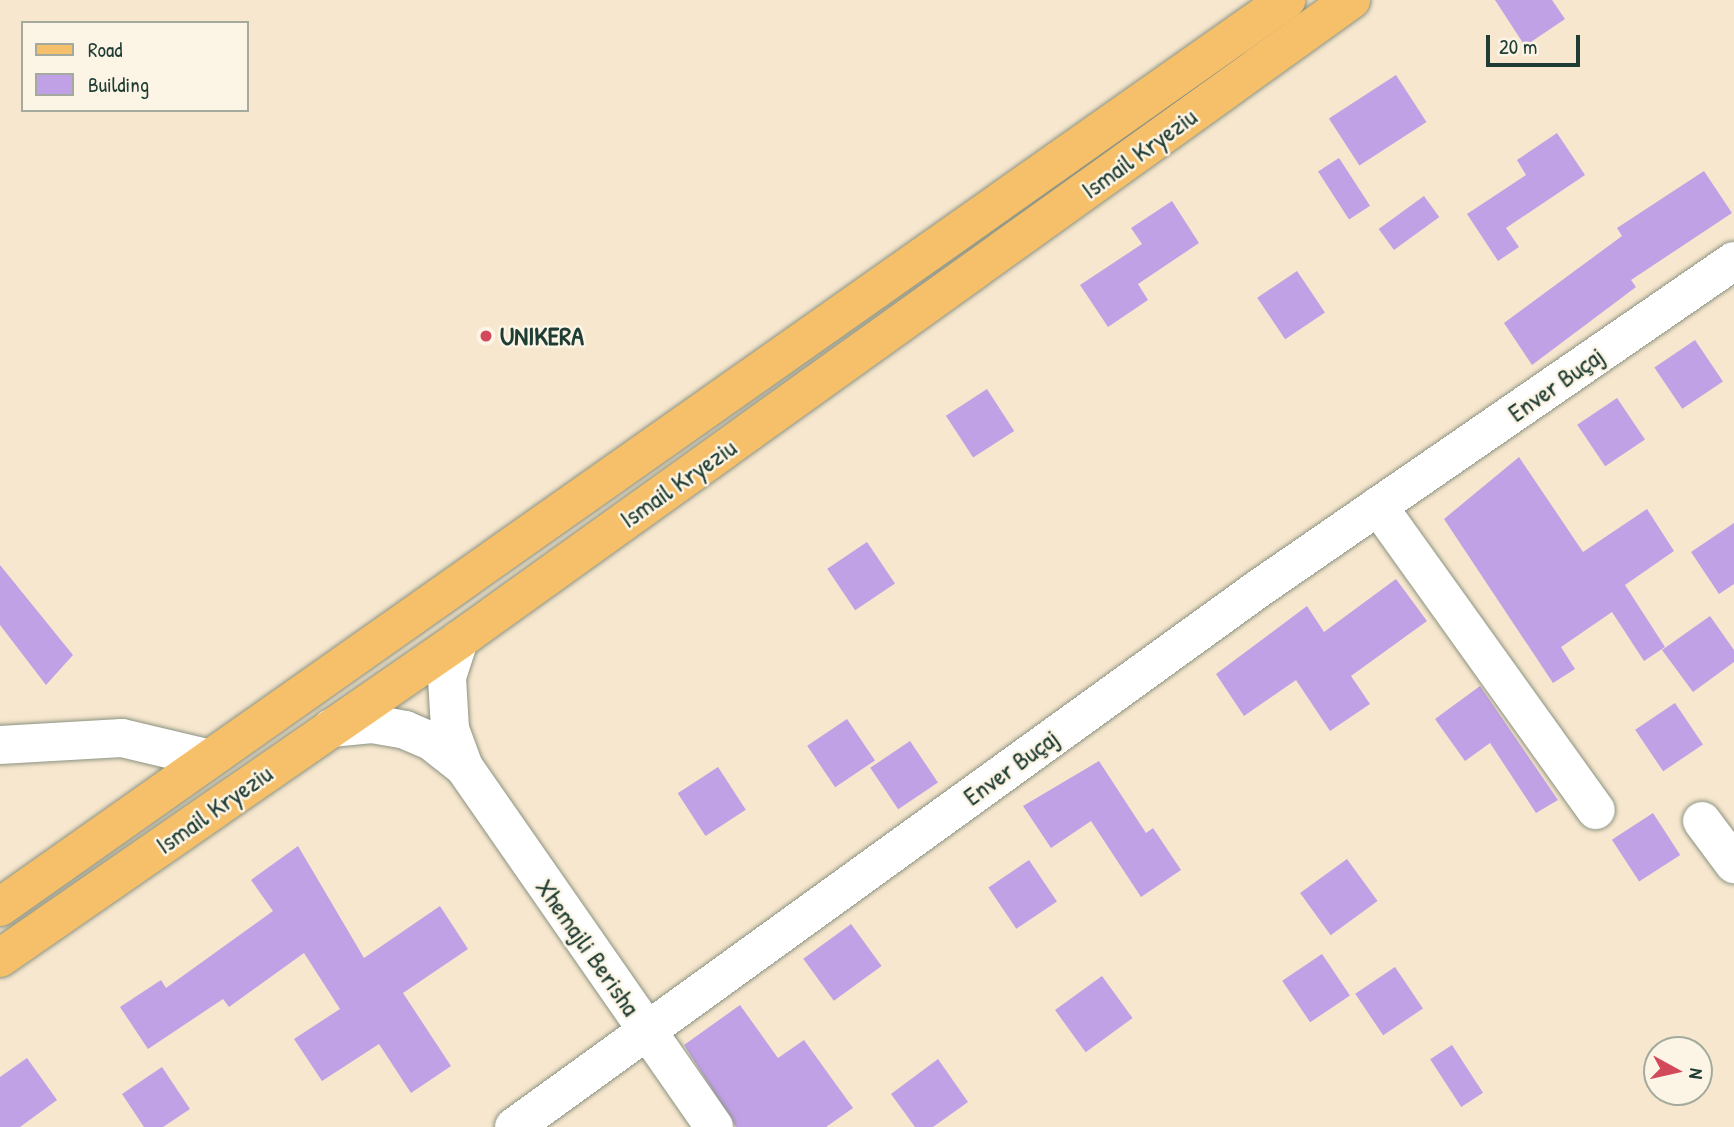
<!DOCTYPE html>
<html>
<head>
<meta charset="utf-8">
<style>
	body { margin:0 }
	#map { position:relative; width:1734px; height:1127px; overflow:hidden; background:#f7e7ce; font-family:"Patrick Hand",sans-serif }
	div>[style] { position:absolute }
	.building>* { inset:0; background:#c0a1e6; transform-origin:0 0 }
	.roads { filter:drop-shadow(0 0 2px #8b9281) drop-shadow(0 0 2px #8b9281) }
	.minor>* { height:38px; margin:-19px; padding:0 19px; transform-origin:19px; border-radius:19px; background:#fff }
	.major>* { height:38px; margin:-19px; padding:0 19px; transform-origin:19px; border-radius:19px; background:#f6c06b }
	.dots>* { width:19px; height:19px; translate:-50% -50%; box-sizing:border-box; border:4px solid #fcf5e5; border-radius:50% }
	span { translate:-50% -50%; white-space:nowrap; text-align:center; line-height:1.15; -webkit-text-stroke:5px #fcf5e5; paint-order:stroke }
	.street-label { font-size:26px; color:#1f3d34 }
	.poi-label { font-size:26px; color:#1f3d34; font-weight:700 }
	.left { translate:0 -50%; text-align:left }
	.legend { position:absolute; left:21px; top:21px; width:228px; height:91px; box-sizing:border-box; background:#fcf5e5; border:2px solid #a4ab9e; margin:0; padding:9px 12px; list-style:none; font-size:21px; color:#1f3d34 }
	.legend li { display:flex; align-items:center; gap:14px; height:35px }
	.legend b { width:35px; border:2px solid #a4ab9e }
	.north { position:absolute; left:1643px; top:1036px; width:70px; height:70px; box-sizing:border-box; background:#fcf5e5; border:2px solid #a4ab9e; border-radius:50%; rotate:98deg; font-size:19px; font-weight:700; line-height:28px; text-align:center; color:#1f3d34 }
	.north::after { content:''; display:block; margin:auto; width:24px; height:32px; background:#d1495b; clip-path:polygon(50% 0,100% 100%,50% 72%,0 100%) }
	.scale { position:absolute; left:1486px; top:35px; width:94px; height:32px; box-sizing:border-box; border:4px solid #1f3d34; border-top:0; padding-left:9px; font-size:21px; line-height:24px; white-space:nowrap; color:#1f3d34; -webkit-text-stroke:5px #fcf5e5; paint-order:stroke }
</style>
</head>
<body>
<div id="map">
	<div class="building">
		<div style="clip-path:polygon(1495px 0,1552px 0,1565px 19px,1525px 46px)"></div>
		<div style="left:1396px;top:75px;width:56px;height:80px;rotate:57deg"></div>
		<div style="clip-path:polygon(1557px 133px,1585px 175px,1506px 228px,1519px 247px,1498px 261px,1467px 214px,1526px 175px,1517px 160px)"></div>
		<div style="left:1339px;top:158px;width:57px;height:25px;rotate:57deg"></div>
		<div style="clip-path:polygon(1704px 171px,1732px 213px,1631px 280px,1636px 287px,1532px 365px,1504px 323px,1622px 236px,1617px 228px)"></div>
		<div style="left:1424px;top:196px;width:26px;height:56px;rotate:54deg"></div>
		<div style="clip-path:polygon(1172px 201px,1199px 243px,1138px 284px,1148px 300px,1108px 327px,1080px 285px,1142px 244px,1131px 228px)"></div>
		<div style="left:1297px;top:271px;width:50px;height:48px;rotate:56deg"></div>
		<div style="left:1695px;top:340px;width:50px;height:49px;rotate:56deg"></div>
		<div style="left:987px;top:389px;width:50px;height:49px;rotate:57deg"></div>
		<div style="left:1617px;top:398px;width:50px;height:48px;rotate:56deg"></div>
		<div style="clip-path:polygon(1519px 457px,1583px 552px,1647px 509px,1674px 551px,1625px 585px,1665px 647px,1644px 661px,1612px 612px,1561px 647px,1575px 669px,1553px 683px,1444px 519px)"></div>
		<div style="clip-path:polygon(1734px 523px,1734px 584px,1719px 594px,1691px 552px)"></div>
		<div style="left:867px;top:542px;width:50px;height:48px;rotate:56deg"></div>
		<div style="clip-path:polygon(0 565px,73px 655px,46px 685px,0 625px)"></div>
		<div style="clip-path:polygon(1396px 579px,1427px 621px,1351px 676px,1370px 704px,1330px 731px,1296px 680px,1244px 716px,1216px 674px,1307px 606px,1324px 632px)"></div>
		<div style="clip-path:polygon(1710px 616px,1734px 650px,1734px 662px,1693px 692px,1662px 650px)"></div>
		<div style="clip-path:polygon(1480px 686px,1558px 800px,1536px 813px,1490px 743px,1465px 761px,1435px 719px)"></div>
		<div style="left:1675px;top:703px;width:50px;height:48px;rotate:56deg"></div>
		<div style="left:847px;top:719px;width:50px;height:48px;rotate:56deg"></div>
		<div style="left:910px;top:741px;width:50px;height:48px;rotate:56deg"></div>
		<div style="clip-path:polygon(1099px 761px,1146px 833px,1153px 828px,1181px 870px,1141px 897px,1091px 821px,1051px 848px,1023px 806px)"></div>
		<div style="left:718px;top:767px;width:51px;height:48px;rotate:57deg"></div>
		<div style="left:1653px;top:813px;width:50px;height:49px;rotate:57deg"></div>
		<div style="clip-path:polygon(298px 846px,364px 958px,440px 906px,468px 949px,403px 993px,451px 1066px,411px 1093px,379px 1044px,322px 1081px,294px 1039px,340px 1009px,304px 953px,229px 1007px,223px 999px,148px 1049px,120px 1007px,161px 980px,166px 988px,273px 911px,251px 880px)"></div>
		<div style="left:1347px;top:859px;width:52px;height:58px;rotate:54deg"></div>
		<div style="left:1029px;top:860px;width:50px;height:49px;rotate:56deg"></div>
		<div style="left:851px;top:924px;width:52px;height:59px;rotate:54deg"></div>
		<div style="left:1322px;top:954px;width:50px;height:48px;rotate:56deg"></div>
		<div style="left:1395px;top:967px;width:50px;height:48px;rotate:56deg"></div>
		<div style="left:1102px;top:976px;width:52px;height:58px;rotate:54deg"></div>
		<div style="clip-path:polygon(740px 1005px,778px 1058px,804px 1040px,853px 1108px,826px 1127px,736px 1127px,684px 1045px)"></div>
		<div style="left:1452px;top:1045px;width:57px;height:26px;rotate:57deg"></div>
		<div style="clip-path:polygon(27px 1058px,57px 1100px,20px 1127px,0 1127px,0 1077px)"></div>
		<div style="clip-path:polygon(938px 1059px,968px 1102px,933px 1127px,915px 1127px,891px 1094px)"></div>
		<div style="clip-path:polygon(162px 1067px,190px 1109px,163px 1127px,144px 1127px,122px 1094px)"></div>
	</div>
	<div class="roads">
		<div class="minor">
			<div style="left:1378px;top:506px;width:374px;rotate:54.4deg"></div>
			<div style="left:459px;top:640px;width:40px;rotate:108deg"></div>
			<div style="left:447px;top:678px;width:51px;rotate:86.6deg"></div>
			<div style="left:450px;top:729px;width:40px;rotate:69.8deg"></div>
			<div style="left:464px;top:767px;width:438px;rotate:55.2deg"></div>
			<div style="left:331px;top:728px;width:41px;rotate:-5.6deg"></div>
			<div style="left:372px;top:724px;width:34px;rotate:10deg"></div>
			<div style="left:405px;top:730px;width:28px;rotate:23deg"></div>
			<div style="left:431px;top:741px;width:42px;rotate:38.2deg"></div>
			<div style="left:0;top:745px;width:122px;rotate:-3.3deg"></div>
			<div style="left:122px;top:738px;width:90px;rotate:13.4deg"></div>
			<div style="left:1702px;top:821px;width:54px;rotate:53.3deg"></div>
			<div style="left:514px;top:1127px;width:918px;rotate:-35.87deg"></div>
			<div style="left:1258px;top:589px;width:578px;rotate:-34.57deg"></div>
		</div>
		<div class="major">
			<div style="left:0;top:907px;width:1574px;rotate:-35.19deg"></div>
			<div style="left:0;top:958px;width:558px;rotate:-34.71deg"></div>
			<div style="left:459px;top:640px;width:1098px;rotate:-35.66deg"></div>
		</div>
	</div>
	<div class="dots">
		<div style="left:486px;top:336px;background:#d1495b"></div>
	</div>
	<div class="street-label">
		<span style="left:1139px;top:153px;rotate:-36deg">Ismail Kryeziu</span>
		<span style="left:1556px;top:384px;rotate:-35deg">Enver Buçaj</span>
		<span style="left:678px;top:483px;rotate:-35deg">Ismail Kryeziu</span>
		<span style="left:1011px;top:767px;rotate:-36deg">Enver Buçaj</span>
		<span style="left:214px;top:809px;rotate:-35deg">Ismail Kryeziu</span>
		<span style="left:588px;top:947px;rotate:55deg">Xhemajli Berisha</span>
	</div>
	<div class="poi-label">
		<span class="left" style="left:500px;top:336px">UNIKERA</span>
	</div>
	<ul class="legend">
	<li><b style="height:9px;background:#f6c06b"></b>Road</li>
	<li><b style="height:19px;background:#c0a1e6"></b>Building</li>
	</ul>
	<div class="north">N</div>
	<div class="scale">20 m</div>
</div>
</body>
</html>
